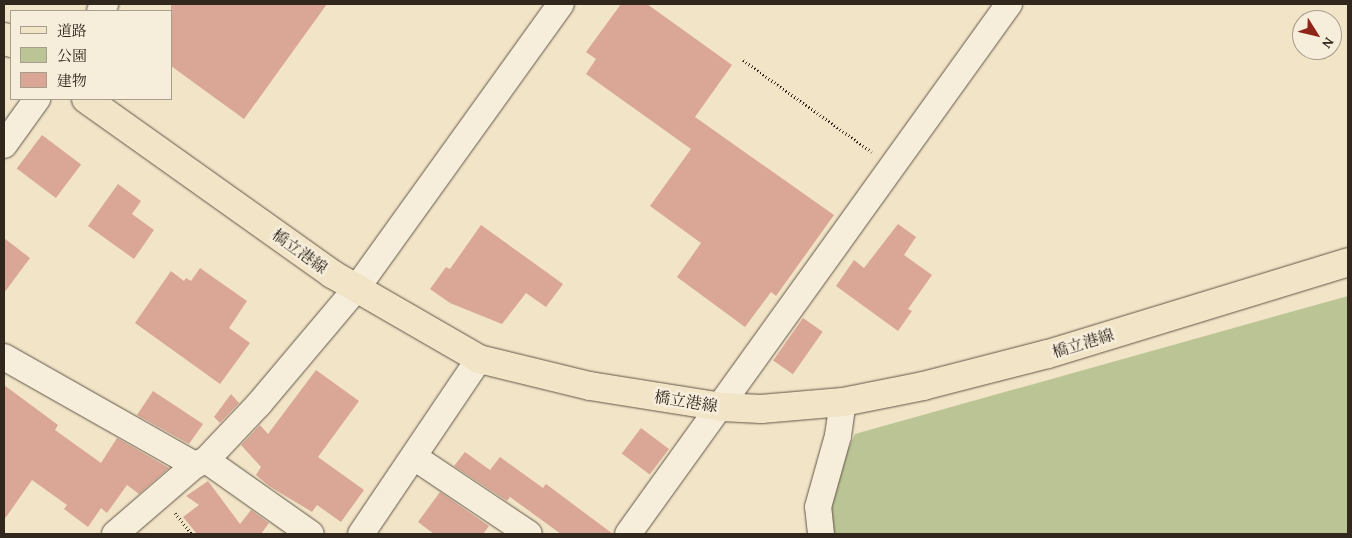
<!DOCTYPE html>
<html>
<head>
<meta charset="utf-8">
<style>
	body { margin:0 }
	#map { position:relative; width:1352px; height:538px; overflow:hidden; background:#f1e4c7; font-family:"Gentium Book Plus","Noto Serif JP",serif }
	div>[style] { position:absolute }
	.green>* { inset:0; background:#bbc495 }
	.building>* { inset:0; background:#daa796; transform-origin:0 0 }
	.path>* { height:3px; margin-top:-1.5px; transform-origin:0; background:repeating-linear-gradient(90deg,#32271d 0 1px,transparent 0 3.5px) }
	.roads { filter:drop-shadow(0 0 1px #625648) drop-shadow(0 0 1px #625648) }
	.minor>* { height:26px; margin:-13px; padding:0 13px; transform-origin:13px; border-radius:13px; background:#f6eddb }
	.primary>* { height:28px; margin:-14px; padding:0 14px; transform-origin:14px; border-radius:14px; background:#f1e4c7 }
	span { translate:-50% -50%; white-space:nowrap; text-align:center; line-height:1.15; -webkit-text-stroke:5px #f6eddb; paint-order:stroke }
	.street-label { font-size:16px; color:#32271d }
	.frame { position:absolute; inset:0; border:5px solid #32271d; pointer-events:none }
	.legend { position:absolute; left:10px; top:10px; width:162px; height:90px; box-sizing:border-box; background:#f6eddb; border:1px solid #a89e8f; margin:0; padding:6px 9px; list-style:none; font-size:15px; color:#32271d }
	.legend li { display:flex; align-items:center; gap:10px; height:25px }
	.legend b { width:25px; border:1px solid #a89e8f }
	.north { position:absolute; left:1292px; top:10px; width:50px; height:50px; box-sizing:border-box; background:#f6eddb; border:1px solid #a89e8f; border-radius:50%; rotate:126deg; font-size:14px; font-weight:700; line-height:20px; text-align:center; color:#32271d }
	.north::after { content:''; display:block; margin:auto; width:18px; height:22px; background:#8f2418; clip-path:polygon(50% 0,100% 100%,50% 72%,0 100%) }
</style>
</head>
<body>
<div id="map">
	<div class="green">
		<div style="clip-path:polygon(1348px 296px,1348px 534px,828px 534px,831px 487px,855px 434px)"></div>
	</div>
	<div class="building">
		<div style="clip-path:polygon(171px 4px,327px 4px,244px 119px,171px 66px)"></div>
		<div style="clip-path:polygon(621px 4px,647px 4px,732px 65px,695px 117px,834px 215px,776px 296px,771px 292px,745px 327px,677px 277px,701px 243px,650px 206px,691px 149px,586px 74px,596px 59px,586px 52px)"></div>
		<div style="left:42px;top:135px;width:49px;height:42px;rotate:37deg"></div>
		<div style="clip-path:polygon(118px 184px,141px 201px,132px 214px,154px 230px,134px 259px,88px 226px)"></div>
		<div style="clip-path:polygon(898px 224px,916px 237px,904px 255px,932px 275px,908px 309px,912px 311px,898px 331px,836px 286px,854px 260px,864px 268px)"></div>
		<div style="clip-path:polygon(481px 225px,563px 284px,546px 307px,526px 293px,502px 324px,450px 303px,430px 289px,446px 267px,450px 269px)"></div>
		<div style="clip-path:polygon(4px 238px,30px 258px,4px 293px)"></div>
		<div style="clip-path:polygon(200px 268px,247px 301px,229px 328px,250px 343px,220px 384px,135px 323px,171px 271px,184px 281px,186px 278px,191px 281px)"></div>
		<div style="left:803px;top:318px;width:24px;height:52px;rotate:35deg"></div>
		<div style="clip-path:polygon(316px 370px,359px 401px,318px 457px,364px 490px,341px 522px,317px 505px,312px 512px,269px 486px,256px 475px,261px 467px,241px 445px,260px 425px,268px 434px)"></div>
		<div style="clip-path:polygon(4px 385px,58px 425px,55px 430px,101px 463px,117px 438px,169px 468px,139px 494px,127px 485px,107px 513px,101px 508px,88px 527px,64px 509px,67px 505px,32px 480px,4px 520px)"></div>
		<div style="clip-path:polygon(153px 391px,203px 424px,189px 444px,137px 415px)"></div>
		<div style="clip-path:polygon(231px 394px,239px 403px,220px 423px,214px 417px)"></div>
		<div style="left:641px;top:428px;width:35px;height:32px;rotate:37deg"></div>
		<div style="clip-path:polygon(465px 452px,490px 470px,500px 457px,543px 488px,546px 484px,613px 534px,561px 534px,510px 497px,507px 501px,454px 466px)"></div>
		<div style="clip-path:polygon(208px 481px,240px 524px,251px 510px,269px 523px,261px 534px,197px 534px,183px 517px,199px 505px,186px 496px)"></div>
		<div style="clip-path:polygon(440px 492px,489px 526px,483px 534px,434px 534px,418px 522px)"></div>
	</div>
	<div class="path">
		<div style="left:743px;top:60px;width:158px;rotate:35.5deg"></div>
		<div style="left:175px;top:513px;width:27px;rotate:51deg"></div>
	</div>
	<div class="roads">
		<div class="minor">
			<div style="left:100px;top:11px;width:9px;rotate:-54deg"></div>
			<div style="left:4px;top:145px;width:57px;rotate:-54.3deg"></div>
			<div style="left:4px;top:357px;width:219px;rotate:29.5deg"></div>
			<div style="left:414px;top:457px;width:138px;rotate:33.8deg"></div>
			<div style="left:206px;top:460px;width:128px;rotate:35.2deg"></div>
			<div style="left:115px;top:534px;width:106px;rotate:-40.8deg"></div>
			<div style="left:195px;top:465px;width:12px;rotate:-24deg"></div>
			<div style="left:206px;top:460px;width:77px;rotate:-46.6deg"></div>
			<div style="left:259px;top:404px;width:150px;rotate:-49.9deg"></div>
			<div style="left:356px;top:289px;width:351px;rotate:-54.3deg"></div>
			<div style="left:361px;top:534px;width:211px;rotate:-56deg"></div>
			<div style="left:628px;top:534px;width:653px;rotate:-54.29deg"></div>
			<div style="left:821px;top:534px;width:27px;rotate:-96deg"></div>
			<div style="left:818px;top:507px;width:74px;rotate:-74.3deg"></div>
			<div style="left:838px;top:436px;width:34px;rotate:-82deg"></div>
		</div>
		<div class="primary">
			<div style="left:4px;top:37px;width:9px;rotate:41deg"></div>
			<div style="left:86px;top:99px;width:302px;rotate:35.4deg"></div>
			<div style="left:332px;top:274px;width:170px;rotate:30deg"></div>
			<div style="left:479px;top:359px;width:114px;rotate:13.7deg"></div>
			<div style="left:590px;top:386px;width:134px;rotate:9deg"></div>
			<div style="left:722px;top:407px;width:39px;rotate:3deg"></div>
			<div style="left:761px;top:409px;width:82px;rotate:-4.9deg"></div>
			<div style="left:843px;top:402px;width:82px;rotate:-11.3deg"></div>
			<div style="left:923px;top:386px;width:129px;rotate:-14.4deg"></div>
			<div style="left:1048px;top:354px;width:314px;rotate:-17deg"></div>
		</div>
	</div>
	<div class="street-label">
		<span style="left:300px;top:251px;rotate:36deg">橋立港線</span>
		<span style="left:1083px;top:343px;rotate:-17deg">橋立港線</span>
		<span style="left:686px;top:401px;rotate:9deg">橋立港線</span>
	</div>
	<div class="frame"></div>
	<ul class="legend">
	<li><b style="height:6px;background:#f1e4c7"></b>道路</li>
	<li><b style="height:14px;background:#bbc495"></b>公園</li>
	<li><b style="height:14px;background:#daa796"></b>建物</li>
	</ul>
	<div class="north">N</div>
</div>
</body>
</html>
